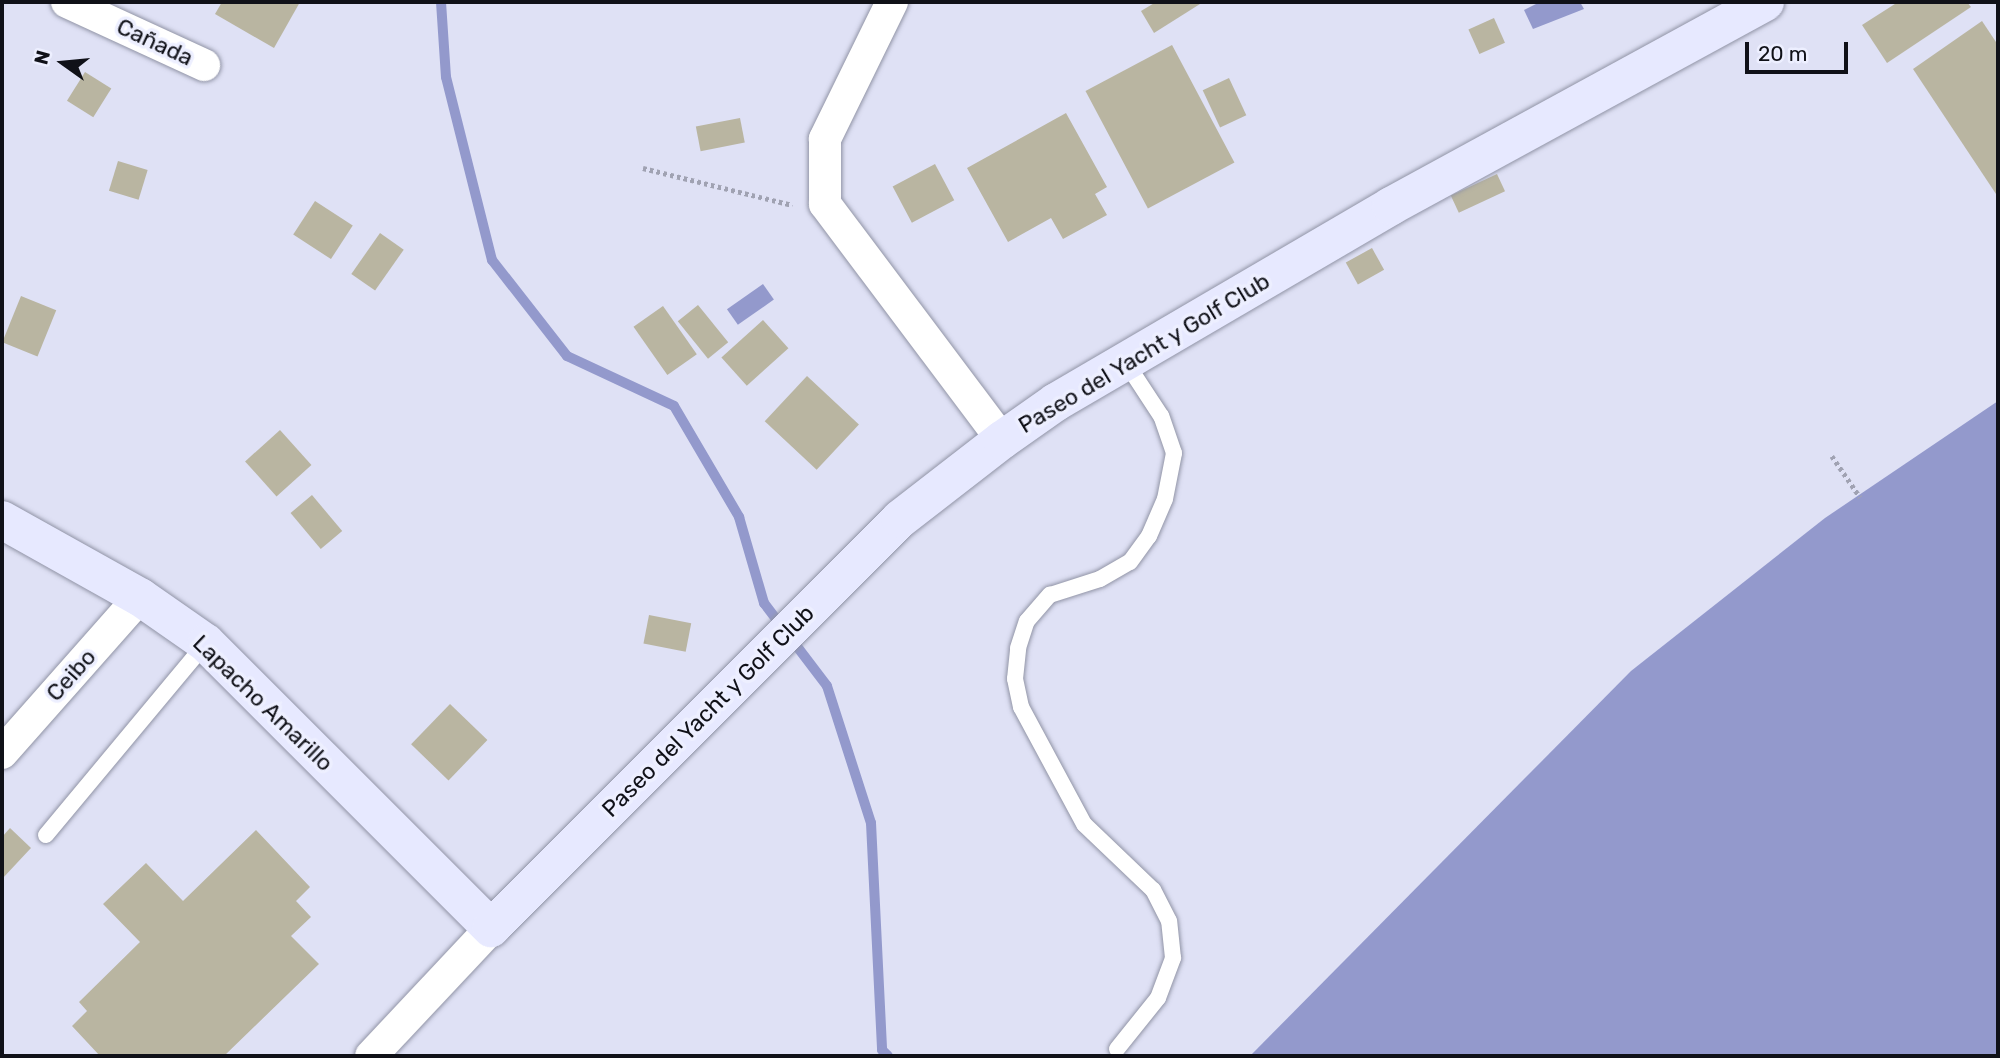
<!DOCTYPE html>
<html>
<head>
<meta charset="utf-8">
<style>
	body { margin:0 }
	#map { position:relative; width:2000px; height:1058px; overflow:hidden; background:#dfe1f5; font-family:Rubik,sans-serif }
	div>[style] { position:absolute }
	.water>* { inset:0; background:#9399cc; transform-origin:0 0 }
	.stream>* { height:10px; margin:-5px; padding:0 5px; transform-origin:5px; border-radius:5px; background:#9399cc }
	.building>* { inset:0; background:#b9b5a1; transform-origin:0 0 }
	.path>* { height:4.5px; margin-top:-2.25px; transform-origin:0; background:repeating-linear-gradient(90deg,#a0a2b2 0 3.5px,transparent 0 7px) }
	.roads { filter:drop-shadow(0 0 2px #9194a6) drop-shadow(0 0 2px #9194a6) }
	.lane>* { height:16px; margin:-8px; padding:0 8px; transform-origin:8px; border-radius:8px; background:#fff }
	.street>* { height:32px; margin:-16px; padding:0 16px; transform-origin:16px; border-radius:16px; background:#fff }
	.secondary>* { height:38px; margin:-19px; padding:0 19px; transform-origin:19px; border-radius:19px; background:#e7e9ff }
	span { translate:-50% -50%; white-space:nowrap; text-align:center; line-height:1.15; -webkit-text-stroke:7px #edefff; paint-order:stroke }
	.street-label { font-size:23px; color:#101118 }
	.frame { position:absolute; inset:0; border:4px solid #101118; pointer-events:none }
	.north { position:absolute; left:28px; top:28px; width:70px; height:70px; -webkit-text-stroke:5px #edefff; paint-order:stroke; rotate:285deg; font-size:19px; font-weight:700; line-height:28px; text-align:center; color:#101118 }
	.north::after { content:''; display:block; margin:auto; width:24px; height:32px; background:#101118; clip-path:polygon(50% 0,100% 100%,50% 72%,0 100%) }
	.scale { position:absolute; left:1745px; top:42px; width:103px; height:32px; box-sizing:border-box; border:4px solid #101118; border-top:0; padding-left:9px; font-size:21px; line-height:24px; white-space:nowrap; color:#101118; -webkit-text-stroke:5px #edefff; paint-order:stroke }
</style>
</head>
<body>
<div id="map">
	<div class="water">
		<div style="clip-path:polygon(1540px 2px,1580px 2px,1584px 9px,1533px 29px,1524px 10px)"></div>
		<div style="left:763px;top:284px;width:19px;height:44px;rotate:55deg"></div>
		<div style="clip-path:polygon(1998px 401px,1998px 1056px,1250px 1056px,1631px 671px,1825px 518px)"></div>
	</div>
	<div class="stream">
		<div style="left:441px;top:2px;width:75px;rotate:86.2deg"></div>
		<div style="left:446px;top:77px;width:189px;rotate:75.9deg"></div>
		<div style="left:492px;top:260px;width:122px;rotate:52deg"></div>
		<div style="left:567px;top:356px;width:118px;rotate:25deg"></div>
		<div style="left:674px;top:406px;width:129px;rotate:59.6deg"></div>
		<div style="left:739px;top:517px;width:90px;rotate:73.8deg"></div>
		<div style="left:764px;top:603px;width:104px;rotate:52.8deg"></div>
		<div style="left:827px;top:686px;width:144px;rotate:72.2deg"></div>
		<div style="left:871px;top:823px;width:227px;rotate:87.2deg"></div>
		<div style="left:882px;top:1050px;width:8px;rotate:45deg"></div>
	</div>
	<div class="building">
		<div style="clip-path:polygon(222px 2px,300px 2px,274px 48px,215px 14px)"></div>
		<div style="clip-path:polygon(1156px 2px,1199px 2px,1200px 4px,1154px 33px,1141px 11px)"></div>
		<div style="clip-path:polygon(1898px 2px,1967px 2px,1971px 7px,1887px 63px,1862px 25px)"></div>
		<div style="left:1494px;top:18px;width:27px;height:28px;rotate:66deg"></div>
		<div style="clip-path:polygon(1982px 21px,1998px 45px,1998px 197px,1913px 69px)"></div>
		<div style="left:1172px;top:45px;width:133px;height:98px;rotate:62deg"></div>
		<div style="left:85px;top:72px;width:31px;height:34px;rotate:32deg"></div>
		<div style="left:1229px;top:78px;width:41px;height:29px;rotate:65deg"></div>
		<div style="clip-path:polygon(1066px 113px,1107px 187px,1095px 194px,1107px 215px,1063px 239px,1051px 218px,1008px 242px,967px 168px)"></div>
		<div style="left:740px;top:118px;width:25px;height:45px;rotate:79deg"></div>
		<div style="left:118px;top:161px;width:31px;height:31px;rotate:17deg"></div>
		<div style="left:935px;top:164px;width:41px;height:48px;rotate:62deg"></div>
		<div style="left:1497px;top:174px;width:19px;height:51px;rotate:65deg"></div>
		<div style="left:315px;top:201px;width:45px;height:40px;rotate:33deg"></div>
		<div style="left:380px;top:233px;width:29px;height:50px;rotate:35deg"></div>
		<div style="left:1372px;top:248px;width:25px;height:30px;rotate:61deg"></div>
		<div style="left:21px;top:296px;width:38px;height:50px;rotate:22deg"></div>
		<div style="left:698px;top:305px;width:48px;height:26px;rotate:51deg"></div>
		<div style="left:663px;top:306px;width:59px;height:36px;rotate:55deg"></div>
		<div style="left:763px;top:320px;width:38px;height:56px;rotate:48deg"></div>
		<div style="left:807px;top:376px;width:71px;height:62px;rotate:43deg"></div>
		<div style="left:280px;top:430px;width:47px;height:47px;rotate:48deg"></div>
		<div style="left:312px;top:495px;width:47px;height:28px;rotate:50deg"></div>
		<div style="left:649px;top:615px;width:43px;height:29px;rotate:11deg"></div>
		<div style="left:450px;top:704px;width:52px;height:56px;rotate:44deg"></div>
		<div style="clip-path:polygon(10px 828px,31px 848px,2px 879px,2px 837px)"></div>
		<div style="clip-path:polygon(256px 830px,310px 887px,296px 901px,311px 917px,291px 936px,319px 964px,224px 1056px,100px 1056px,72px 1026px,87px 1011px,79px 1002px,140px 942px,103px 904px,146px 863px,183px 901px)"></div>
	</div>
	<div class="path">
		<div style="left:643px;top:168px;width:154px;rotate:13.9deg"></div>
		<div style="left:1832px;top:456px;width:50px;rotate:55.7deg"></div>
	</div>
	<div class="roads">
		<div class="lane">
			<div style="left:46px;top:835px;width:250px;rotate:-50.2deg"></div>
			<div style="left:1117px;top:1049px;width:65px;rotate:-51.2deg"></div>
			<div style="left:1158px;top:998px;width:43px;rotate:-69.4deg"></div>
			<div style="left:1173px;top:958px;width:37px;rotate:-96deg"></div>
			<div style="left:1169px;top:921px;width:35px;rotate:-117deg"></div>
			<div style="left:1153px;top:890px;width:95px;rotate:-136.3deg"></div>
			<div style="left:1084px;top:824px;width:133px;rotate:-118.3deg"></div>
			<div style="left:1021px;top:707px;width:29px;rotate:-102deg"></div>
			<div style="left:1015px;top:679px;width:31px;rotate:-84deg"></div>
			<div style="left:1018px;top:648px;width:28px;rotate:-72deg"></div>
			<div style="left:1027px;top:621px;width:35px;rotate:-49deg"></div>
			<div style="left:1050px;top:595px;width:52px;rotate:-17.7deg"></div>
			<div style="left:1100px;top:579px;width:34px;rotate:-30deg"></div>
			<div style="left:1130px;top:562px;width:32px;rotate:-54deg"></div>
			<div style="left:1149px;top:536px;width:40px;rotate:-66.6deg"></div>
			<div style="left:1165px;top:499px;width:47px;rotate:-78.9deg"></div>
			<div style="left:1174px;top:453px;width:39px;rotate:-109deg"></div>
			<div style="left:1161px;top:416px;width:66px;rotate:-123.2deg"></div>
		</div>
		<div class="street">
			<div style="left:67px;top:2px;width:151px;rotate:24.7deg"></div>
			<div style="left:892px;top:2px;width:153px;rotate:116.1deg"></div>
			<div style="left:825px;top:139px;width:65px;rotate:90deg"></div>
			<div style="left:825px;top:204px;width:295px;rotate:53.1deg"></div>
			<div style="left:2px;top:753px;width:208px;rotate:-48.5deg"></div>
			<div style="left:371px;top:1056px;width:175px;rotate:-46.8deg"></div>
		</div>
		<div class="secondary">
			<div style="left:2px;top:520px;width:158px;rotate:29.2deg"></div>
			<div style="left:140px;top:597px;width:80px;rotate:34.9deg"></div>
			<div style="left:206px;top:643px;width:403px;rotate:45deg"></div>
			<div style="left:491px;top:928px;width:578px;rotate:-45deg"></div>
			<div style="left:900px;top:519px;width:129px;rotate:-37.8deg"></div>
			<div style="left:1002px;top:440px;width:66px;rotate:-35.1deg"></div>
			<div style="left:1056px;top:402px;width:388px;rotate:-30.3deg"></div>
			<div style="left:1391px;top:206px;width:426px;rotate:-28.6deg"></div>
		</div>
	</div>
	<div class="street-label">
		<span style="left:155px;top:42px;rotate:25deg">Cañada</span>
		<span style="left:1144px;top:353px;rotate:-31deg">Paseo del Yacht y Golf Club</span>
		<span style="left:71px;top:675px;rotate:-48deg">Ceibo</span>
		<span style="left:263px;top:703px;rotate:44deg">Lapacho Amarillo</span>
		<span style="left:708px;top:711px;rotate:-45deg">Paseo del Yacht y Golf Club</span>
	</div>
	<div class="frame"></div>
	<div class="north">N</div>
	<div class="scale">20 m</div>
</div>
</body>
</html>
